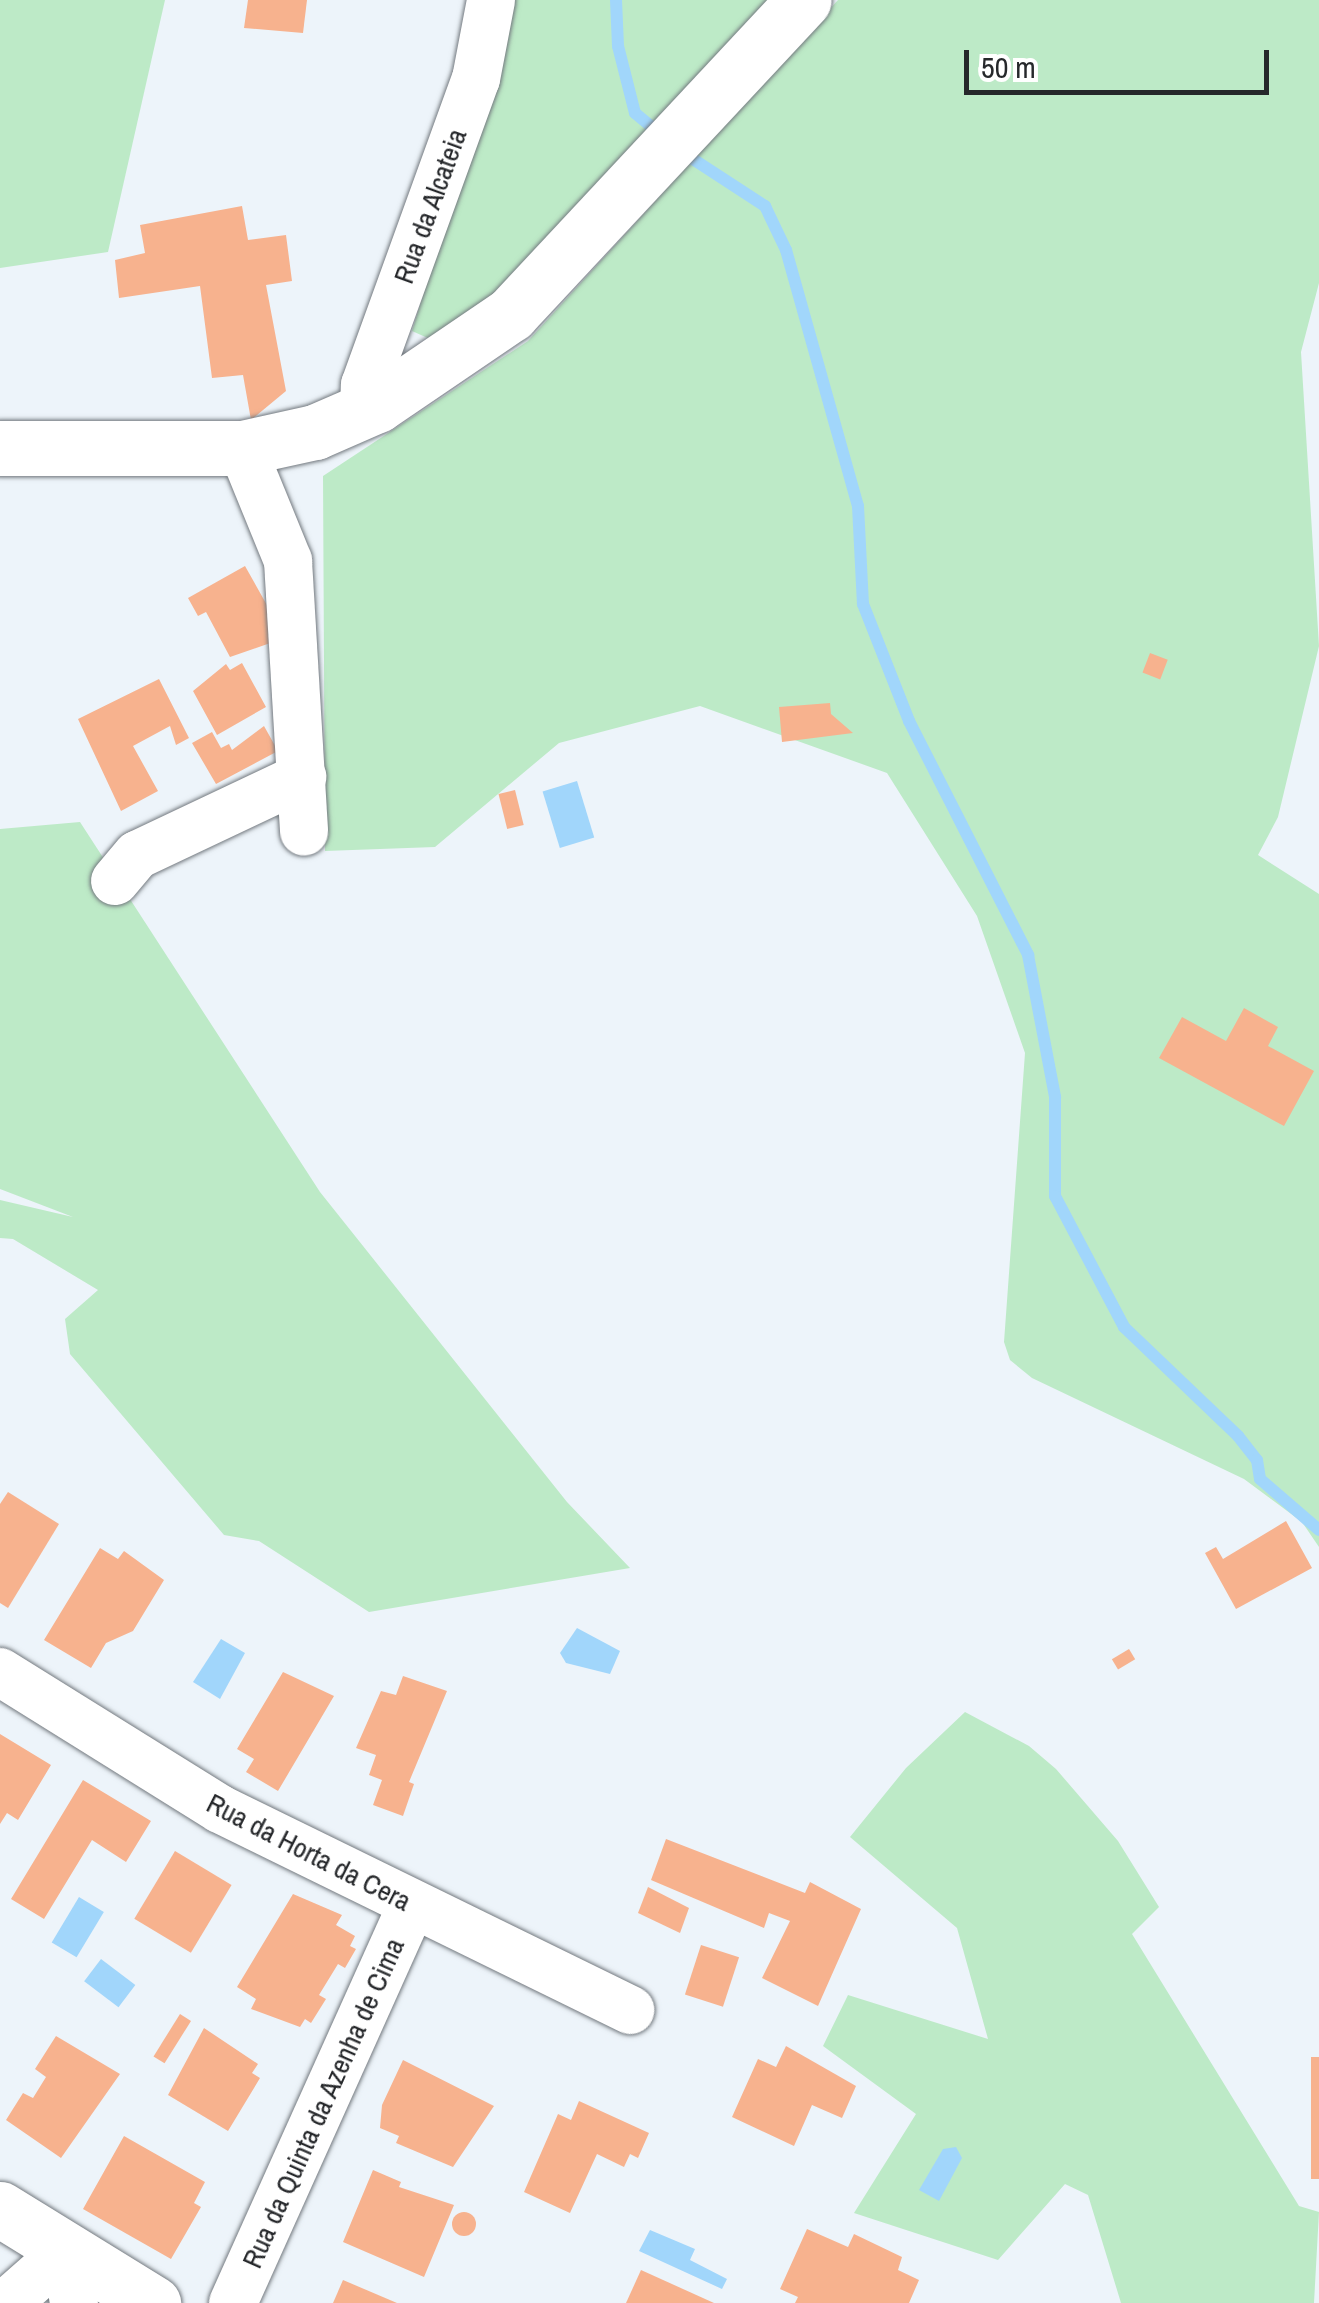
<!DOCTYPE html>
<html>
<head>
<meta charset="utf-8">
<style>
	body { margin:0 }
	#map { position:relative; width:1319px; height:2303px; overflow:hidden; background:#edf4fa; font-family:"Archivo Narrow",sans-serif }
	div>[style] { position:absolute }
	.green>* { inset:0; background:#bdeac7 }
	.water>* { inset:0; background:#a1d6fb; transform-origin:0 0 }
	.stream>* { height:12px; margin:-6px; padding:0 6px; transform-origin:6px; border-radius:6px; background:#a1d6fb }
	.building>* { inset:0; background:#f7b28e; transform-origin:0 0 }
	.round { border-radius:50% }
	.roads { filter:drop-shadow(0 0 2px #73797f) drop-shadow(0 0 2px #73797f) }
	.street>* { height:48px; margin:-24px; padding:0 24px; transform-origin:24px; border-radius:24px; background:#fff }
	.secondary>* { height:55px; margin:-27.5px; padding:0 27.5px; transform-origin:27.5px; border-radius:27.5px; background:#fff }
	span { translate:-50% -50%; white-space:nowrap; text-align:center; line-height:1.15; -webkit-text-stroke:9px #fff; paint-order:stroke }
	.street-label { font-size:28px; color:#26282b }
	.scale { position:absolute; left:964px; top:50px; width:305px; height:45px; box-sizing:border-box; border:5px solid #26282b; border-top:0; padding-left:12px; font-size:30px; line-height:35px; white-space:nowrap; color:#26282b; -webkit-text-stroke:8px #fff; paint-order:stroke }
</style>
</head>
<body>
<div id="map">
	<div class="green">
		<div style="clip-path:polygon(0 0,165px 0,108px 252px,0 268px)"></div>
		<div style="clip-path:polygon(506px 0,775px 0,462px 329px,430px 339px,412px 331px,504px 32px)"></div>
		<div style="clip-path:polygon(838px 0,1319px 0,1319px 283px,1301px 352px,1319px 646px,1278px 817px,1258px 855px,1319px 894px,1319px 1547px,1302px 1522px,1244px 1479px,1032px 1378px,1010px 1360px,1004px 1342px,1025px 1053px,977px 916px,887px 773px,700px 706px,559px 743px,435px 847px,325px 851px,323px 476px,528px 341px)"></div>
		<div style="clip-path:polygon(80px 822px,320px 1192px,567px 1502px,630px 1568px,369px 1612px,259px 1541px,224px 1535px,70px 1354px,65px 1319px,98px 1290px,13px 1239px,0 1238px,0 1200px,73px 1217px,0 1189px,0 829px)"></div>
		<div style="clip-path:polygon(965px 1712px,1029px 1746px,1056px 1769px,1118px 1841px,1159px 1907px,1132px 1934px,1299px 2206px,1319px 2212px,1314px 2303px,1121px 2303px,1088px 2195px,1065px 2184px,998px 2260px,854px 2213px,916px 2114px,823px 2046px,848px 1995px,988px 2039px,957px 1928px,850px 1837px,906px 1768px)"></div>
	</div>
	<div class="water">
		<div style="left:577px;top:781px;width:59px;height:36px;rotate:73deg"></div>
		<div style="clip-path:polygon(577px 1628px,620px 1651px,610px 1674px,566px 1663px,560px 1653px)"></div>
		<div style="clip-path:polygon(221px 1639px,245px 1653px,220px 1699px,193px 1682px)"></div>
		<div style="left:79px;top:1897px;width:29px;height:53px;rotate:31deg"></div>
		<div style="left:101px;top:1959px;width:43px;height:28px;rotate:37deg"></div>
		<div style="clip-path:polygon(956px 2147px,962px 2158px,939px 2201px,919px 2190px,943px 2149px)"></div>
		<div style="clip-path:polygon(650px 2230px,695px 2249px,690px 2260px,727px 2279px,722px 2289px,639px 2251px)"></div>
	</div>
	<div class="stream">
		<div style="left:616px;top:0;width:46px;rotate:87.5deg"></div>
		<div style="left:618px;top:46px;width:69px;rotate:75.8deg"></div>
		<div style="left:635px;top:113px;width:33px;rotate:40deg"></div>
		<div style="left:679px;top:150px;width:103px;rotate:33.1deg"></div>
		<div style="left:765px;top:206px;width:49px;rotate:64.5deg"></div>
		<div style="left:786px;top:250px;width:266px;rotate:74.3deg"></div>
		<div style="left:858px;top:506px;width:98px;rotate:87.1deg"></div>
		<div style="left:863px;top:604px;width:126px;rotate:68.5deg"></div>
		<div style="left:909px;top:721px;width:263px;rotate:63deg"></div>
		<div style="left:1028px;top:955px;width:145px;rotate:79.2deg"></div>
		<div style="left:1055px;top:1097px;width:99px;rotate:90deg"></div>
		<div style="left:1055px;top:1196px;width:148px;rotate:62.2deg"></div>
		<div style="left:1124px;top:1327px;width:158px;rotate:43.7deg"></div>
		<div style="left:1238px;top:1436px;width:31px;rotate:52deg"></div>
		<div style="left:1257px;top:1460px;width:19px;rotate:81deg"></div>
		<div style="left:1260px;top:1479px;width:78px;rotate:40.8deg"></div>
	</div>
	<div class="building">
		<div style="clip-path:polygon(248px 0,307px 0,303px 33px,244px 28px)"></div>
		<div style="clip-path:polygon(242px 206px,248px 240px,286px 235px,292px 281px,266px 285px,286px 391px,251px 420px,243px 375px,212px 378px,200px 286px,119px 298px,115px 260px,145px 253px,140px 225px)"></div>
		<div style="clip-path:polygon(245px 566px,268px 607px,276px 641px,230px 657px,206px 612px,198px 616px,188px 598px)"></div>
		<div style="left:1150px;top:653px;width:19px;height:21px;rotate:21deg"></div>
		<div style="clip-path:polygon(242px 663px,266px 707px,217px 735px,193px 691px,226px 664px,230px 670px)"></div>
		<div style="clip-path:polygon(159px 679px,189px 738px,176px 745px,170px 726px,133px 746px,158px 791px,121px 811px,78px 719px)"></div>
		<div style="clip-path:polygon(830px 703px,831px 714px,853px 733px,782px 742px,779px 707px)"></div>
		<div style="clip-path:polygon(264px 726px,278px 751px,216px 784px,192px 743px,212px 732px,221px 748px,229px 744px,232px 750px)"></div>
		<div style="left:515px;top:790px;width:36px;height:17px;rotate:76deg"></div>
		<div style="clip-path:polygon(1244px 1008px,1278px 1027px,1268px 1046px,1314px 1071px,1284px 1126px,1159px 1058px,1182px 1017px,1226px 1041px)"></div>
		<div style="clip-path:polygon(8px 1492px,59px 1524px,8px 1608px,0 1603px,0 1504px)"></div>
		<div style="clip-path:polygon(1286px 1521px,1312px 1568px,1236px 1609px,1205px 1553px,1216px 1547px,1223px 1559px)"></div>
		<div style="clip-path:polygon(100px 1548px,118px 1559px,124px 1551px,164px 1580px,133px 1631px,106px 1643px,91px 1668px,44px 1640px)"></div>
		<div style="left:1129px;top:1649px;width:12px;height:20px;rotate:59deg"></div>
		<div style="clip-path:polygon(283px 1672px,334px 1696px,278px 1791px,246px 1772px,254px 1759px,237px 1749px)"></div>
		<div style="clip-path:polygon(403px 1676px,447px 1691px,409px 1782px,414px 1784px,403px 1816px,373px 1805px,382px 1780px,369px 1775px,376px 1755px,356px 1748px,381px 1691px,396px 1695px)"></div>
		<div style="clip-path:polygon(0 1734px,51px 1765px,18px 1820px,7px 1813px,0 1824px)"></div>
		<div style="clip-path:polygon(83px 1780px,151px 1821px,126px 1862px,92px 1840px,44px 1919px,11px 1899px)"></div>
		<div style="clip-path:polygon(666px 1839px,805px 1893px,810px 1882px,861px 1909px,818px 2006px,762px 1978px,790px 1921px,769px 1913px,764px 1928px,651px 1880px)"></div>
		<div style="left:175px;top:1851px;width:66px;height:79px;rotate:31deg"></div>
		<div style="clip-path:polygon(648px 1887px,689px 1908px,680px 1933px,638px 1913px)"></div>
		<div style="clip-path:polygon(293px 1894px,342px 1915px,336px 1925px,355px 1936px,350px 1946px,356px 1949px,345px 1968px,338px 1964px,319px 1995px,326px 1999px,311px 2023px,305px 2019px,300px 2027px,251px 2009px,256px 1999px,237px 1987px)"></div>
		<div style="left:701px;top:1945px;width:40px;height:52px;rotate:18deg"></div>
		<div style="left:180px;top:2014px;width:13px;height:50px;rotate:32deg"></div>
		<div style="clip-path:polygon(204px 2028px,258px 2064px,252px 2073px,260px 2078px,228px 2131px,168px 2095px)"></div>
		<div style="clip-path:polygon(56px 2036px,120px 2074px,61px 2158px,6px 2120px,23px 2093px,33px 2098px,46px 2077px,35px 2069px)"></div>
		<div style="clip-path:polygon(786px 2046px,856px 2086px,842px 2118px,812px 2105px,794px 2146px,732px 2117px,758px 2059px,776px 2067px)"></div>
		<div style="left:1311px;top:2057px;width:8px;height:122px"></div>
		<div style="clip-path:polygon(403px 2060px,494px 2106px,453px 2167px,396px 2143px,399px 2136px,380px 2128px,382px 2105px)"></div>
		<div style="clip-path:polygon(579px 2101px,649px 2133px,638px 2158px,630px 2154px,624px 2167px,597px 2154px,570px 2213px,524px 2192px,558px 2114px,571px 2120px)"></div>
		<div style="clip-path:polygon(124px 2136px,205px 2182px,194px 2203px,201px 2207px,171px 2259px,83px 2209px)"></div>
		<div style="clip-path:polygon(373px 2170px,401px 2182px,399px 2187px,454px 2205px,424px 2277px,343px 2242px)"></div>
		<div class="round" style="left:452px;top:2212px;width:24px;height:24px"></div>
		<div style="clip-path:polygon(807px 2229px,848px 2247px,854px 2234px,902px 2257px,898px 2270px,919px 2280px,909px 2303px,795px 2303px,798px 2297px,780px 2289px)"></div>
		<div style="clip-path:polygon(641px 2270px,714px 2303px,626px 2303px)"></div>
		<div style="clip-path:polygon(343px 2280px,397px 2303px,333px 2303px)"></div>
	</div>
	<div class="roads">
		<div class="street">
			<div style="left:364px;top:410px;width:25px;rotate:-88deg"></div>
			<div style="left:365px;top:385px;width:326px;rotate:-70.1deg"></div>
			<div style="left:476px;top:79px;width:80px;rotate:-79.2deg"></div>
			<div style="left:242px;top:448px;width:122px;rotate:67.8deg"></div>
			<div style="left:288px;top:561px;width:271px;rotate:86.6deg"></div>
			<div style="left:115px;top:881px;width:34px;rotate:-50deg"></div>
			<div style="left:137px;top:855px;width:183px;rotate:-25.3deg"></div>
			<div style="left:0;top:1672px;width:259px;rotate:31.9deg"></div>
			<div style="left:220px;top:1809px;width:457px;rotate:26.1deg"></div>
			<div style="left:66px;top:2251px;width:53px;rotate:81.3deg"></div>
			<div style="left:7px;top:2303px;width:79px;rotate:-41.4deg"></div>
			<div style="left:233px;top:2303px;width:437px;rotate:-65.8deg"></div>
		</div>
		<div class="secondary">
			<div style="left:0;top:448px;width:242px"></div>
			<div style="left:242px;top:448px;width:75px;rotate:-12.4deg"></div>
			<div style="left:315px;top:432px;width:68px;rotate:-23.5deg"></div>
			<div style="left:377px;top:405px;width:162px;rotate:-34.2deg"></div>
			<div style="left:511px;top:314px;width:429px;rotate:-47deg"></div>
			<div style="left:0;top:2209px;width:180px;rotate:31.6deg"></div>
		</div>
	</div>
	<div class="street-label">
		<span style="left:430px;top:206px;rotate:-70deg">Rua da Alcateia</span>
		<span style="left:309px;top:1852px;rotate:27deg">Rua da Horta da Cera</span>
		<span style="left:323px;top:2103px;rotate:-66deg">Rua da Quinta da Azenha de Cima</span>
	</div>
	<div class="scale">50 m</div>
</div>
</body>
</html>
